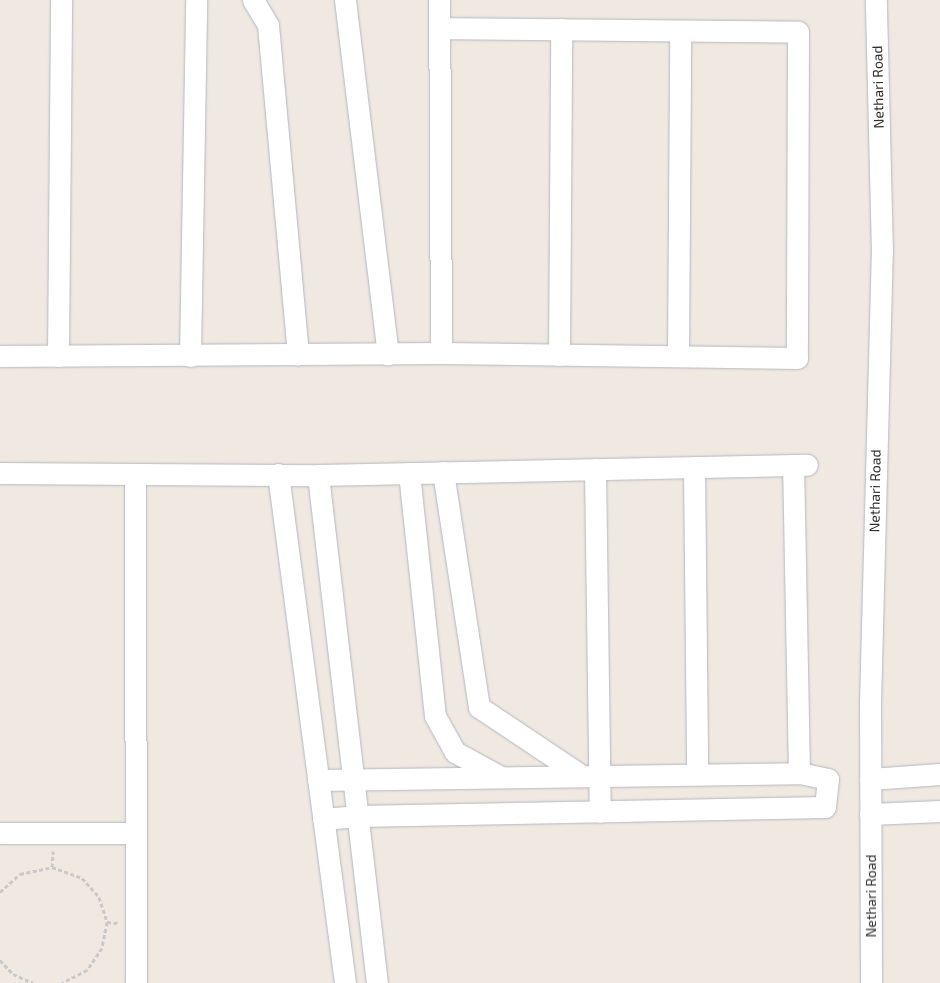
<!DOCTYPE html>
<html>
<head>
<meta charset="utf-8">
<style>
	body { margin:0 }
	#map { position:relative; width:940px; height:983px; overflow:hidden; background:#efe9e1; font-family:"Exo 2",sans-serif }
	div>[style] { position:absolute }
	.path>* { height:3px; margin-top:-1.5px; transform-origin:0; background:repeating-linear-gradient(90deg,#c9c9c9 0 4px,transparent 0 6.5px) }
	.roads { filter:drop-shadow(0 0 1px #b4b7c1) drop-shadow(0 0 1px #b4b7c1) }
	.street>* { height:21px; margin:-10.5px; padding:0 10.5px; transform-origin:10.5px; border-radius:10.5px; background:#fff }
	span { translate:-50% -50%; white-space:nowrap; text-align:center; line-height:1.15; -webkit-text-stroke:4.5px #fff; paint-order:stroke }
	.street-label { font-size:14px; color:#2e2e2e }
</style>
</head>
<body>
<div id="map">
	<div class="path">
		<div style="left:52px;top:867px;width:16px;rotate:-86deg"></div>
		<div style="left:0;top:892px;width:27px;rotate:-42deg"></div>
		<div style="left:20px;top:874px;width:33px;rotate:-12deg"></div>
		<div style="left:52px;top:867px;width:32px;rotate:20deg"></div>
		<div style="left:82px;top:878px;width:25px;rotate:48deg"></div>
		<div style="left:99px;top:897px;width:26px;rotate:72deg"></div>
		<div style="left:107px;top:922px;width:26px;rotate:101deg"></div>
		<div style="left:102px;top:948px;width:27px;rotate:124deg"></div>
		<div style="left:87px;top:970px;width:28px;rotate:153deg"></div>
		<div style="left:107px;top:922px;width:11px;rotate:5deg"></div>
		<div style="left:0;top:960px;width:19px;rotate:47deg"></div>
		<div style="left:13px;top:974px;width:22px;rotate:24deg"></div>
	</div>
	<div class="roads">
		<div class="street">
			<div style="left:253px;top:0;width:29px;rotate:59deg"></div>
			<div style="left:268px;top:25px;width:331px;rotate:84.8deg"></div>
			<div style="left:345px;top:0;width:357px;rotate:83.1deg"></div>
			<div style="left:440px;top:28px;width:358px;rotate:0.6deg"></div>
			<div style="left:798px;top:32px;width:326px;rotate:90.2deg"></div>
			<div style="left:797px;top:358px;width:356px;rotate:-179.2deg"></div>
			<div style="left:559px;top:355px;width:326px;rotate:-89.6deg"></div>
			<div style="left:0;top:356px;width:441px;rotate:-0.4deg"></div>
			<div style="left:441px;top:353px;width:353px;rotate:-90.3deg"></div>
			<div style="left:58px;top:356px;width:356px;rotate:-89.5deg"></div>
			<div style="left:190px;top:356px;width:356px;rotate:-89deg"></div>
			<div style="left:678px;top:356px;width:325px;rotate:-89.6deg"></div>
			<div style="left:694px;top:467px;width:307px;rotate:89.4deg"></div>
			<div style="left:595px;top:469px;width:343px;rotate:89.2deg"></div>
			<div style="left:443px;top:472px;width:238px;rotate:81.3deg"></div>
			<div style="left:479px;top:707px;width:124px;rotate:33.8deg"></div>
			<div style="left:0;top:473px;width:318px;rotate:0.4deg"></div>
			<div style="left:318px;top:475px;width:489px;rotate:-1.2deg"></div>
			<div style="left:409px;top:473px;width:244px;rotate:83.9deg"></div>
			<div style="left:435px;top:716px;width:41px;rotate:60.9deg"></div>
			<div style="left:455px;top:752px;width:50px;rotate:28.6deg"></div>
			<div style="left:135px;top:474px;width:509px;rotate:89.89deg"></div>
			<div style="left:278px;top:474px;width:513px;rotate:82.5deg"></div>
			<div style="left:318px;top:475px;width:511px;rotate:83.38deg"></div>
			<div style="left:870px;top:779px;width:70px;rotate:-4.1deg"></div>
			<div style="left:318px;top:780px;width:481px;rotate:-0.8deg"></div>
			<div style="left:799px;top:773px;width:308px;rotate:-91.1deg"></div>
			<div style="left:870px;top:814px;width:70px;rotate:-2.5deg"></div>
			<div style="left:323px;top:819px;width:35px;rotate:-5deg"></div>
			<div style="left:358px;top:816px;width:467px;rotate:-1.1deg"></div>
			<div style="left:825px;top:807px;width:28px;rotate:-84deg"></div>
			<div style="left:828px;top:779px;width:30px;rotate:-168deg"></div>
			<div style="left:0;top:833px;width:135px"></div>
			<div style="left:871px;top:983px;width:279px;rotate:-90.2deg"></div>
			<div style="left:870px;top:704px;width:451px;rotate:-88.5deg"></div>
			<div style="left:882px;top:253px;width:253px;rotate:-91.4deg"></div>
		</div>
	</div>
	<div class="street-label">
		<span style="left:878px;top:87px;rotate:-91deg">Nethari Road</span>
		<span style="left:875px;top:491px;rotate:-89deg">Nethari Road</span>
		<span style="left:871px;top:896px;rotate:-90deg">Nethari Road</span>
	</div>
</div>
</body>
</html>
